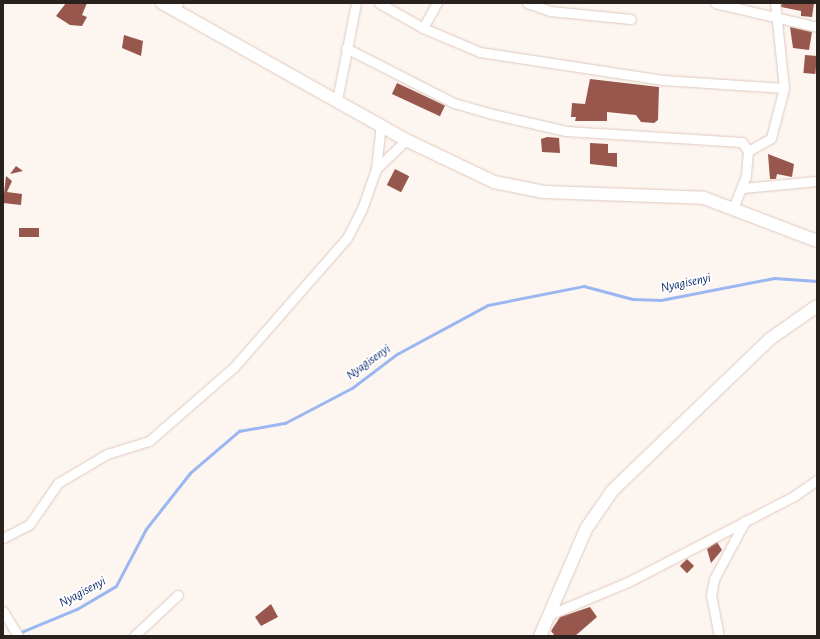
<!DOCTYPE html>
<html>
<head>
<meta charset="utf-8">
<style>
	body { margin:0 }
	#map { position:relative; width:820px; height:639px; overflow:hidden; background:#fdf5f0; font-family:"Alegreya Sans",sans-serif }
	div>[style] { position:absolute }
	.stream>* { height:2.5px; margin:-1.25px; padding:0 1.25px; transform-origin:1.25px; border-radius:1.25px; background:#9bb7f1 }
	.building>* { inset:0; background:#98574d; transform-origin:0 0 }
	.roads { filter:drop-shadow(0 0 1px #decabe) drop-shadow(0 0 1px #decabe) }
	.minor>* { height:9px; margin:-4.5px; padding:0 4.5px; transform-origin:4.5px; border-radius:4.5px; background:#fff }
	.major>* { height:12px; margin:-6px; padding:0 6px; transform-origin:6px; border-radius:6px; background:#fff }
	span { translate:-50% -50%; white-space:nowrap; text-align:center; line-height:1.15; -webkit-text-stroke:4px #fff; paint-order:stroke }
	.water-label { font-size:13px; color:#153072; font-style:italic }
	.frame { position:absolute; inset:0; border:4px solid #29211d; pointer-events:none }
</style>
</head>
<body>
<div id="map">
	<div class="stream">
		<div style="left:19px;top:633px;width:63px;rotate:-22.5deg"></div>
		<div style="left:77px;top:609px;width:45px;rotate:-30.5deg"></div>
		<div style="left:116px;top:586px;width:64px;rotate:-62.2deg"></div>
		<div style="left:146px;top:529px;width:71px;rotate:-51.8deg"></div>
		<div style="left:190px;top:473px;width:65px;rotate:-40.6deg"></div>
		<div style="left:239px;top:431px;width:47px;rotate:-9.9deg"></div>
		<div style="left:285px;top:423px;width:76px;rotate:-27.6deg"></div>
		<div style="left:352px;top:388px;width:56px;rotate:-37.1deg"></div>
		<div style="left:397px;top:354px;width:103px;rotate:-28.3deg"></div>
		<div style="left:488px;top:305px;width:98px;rotate:-11.2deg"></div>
		<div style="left:584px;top:286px;width:51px;rotate:14.9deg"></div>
		<div style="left:633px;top:299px;width:28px;rotate:2deg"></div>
		<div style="left:661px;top:300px;width:115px;rotate:-11deg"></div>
		<div style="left:774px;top:278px;width:43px;rotate:4deg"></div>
	</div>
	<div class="building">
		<div style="clip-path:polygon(66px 3px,87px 3px,82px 15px,87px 17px,82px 26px,70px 25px,56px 16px)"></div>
		<div style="clip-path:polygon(781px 3px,814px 3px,812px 17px,801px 16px,801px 11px,781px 7px)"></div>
		<div style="clip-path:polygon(790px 27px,812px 32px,809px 50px,793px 48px)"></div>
		<div style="clip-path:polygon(124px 35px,143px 41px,141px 56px,122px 48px)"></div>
		<div style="left:805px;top:55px;width:12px;height:18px;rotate:5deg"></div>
		<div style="clip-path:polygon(590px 79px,659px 87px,658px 120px,654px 123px,641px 122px,636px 115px,607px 112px,607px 121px,575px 121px,576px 117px,571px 117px,572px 103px,585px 104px)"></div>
		<div style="left:397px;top:83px;width:53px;height:12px;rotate:25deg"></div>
		<div style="clip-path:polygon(547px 137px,559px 138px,560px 153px,542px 152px,541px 139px)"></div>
		<div style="clip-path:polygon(590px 143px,608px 144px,608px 153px,617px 153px,617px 167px,590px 164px)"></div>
		<div style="clip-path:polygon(768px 154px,794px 164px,792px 177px,777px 174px,776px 179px,770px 179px)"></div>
		<div style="clip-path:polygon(16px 166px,23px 171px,10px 174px)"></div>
		<div style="left:395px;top:169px;width:16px;height:18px;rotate:27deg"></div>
		<div style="clip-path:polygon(6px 176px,12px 181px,7px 192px,22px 194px,21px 205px,3px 203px)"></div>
		<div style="left:39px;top:228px;width:9px;height:20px;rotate:90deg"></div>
		<div style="clip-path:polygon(717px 542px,722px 550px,711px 563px,707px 549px)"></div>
		<div style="left:687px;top:559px;width:10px;height:10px;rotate:45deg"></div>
		<div style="clip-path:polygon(271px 604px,278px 617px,261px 626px,255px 617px)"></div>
		<div style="clip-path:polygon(590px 607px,597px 617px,575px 636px,555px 636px,551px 631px,560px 617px)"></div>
	</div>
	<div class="roads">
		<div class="minor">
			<div style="left:379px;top:3px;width:51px;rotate:29.6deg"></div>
			<div style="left:423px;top:28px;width:62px;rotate:22.8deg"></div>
			<div style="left:480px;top:52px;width:185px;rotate:8.7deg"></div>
			<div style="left:663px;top:80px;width:121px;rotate:3.8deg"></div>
			<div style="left:527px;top:3px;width:24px;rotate:19deg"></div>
			<div style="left:550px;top:11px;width:81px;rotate:5.6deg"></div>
			<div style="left:715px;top:3px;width:105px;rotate:13.2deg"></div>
			<div style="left:175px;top:10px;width:8px;rotate:-67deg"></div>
			<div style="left:423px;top:28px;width:29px;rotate:-61deg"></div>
			<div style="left:346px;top:48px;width:121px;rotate:27deg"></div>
			<div style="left:454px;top:103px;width:35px;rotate:16deg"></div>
			<div style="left:488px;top:113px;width:80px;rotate:13deg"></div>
			<div style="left:566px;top:131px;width:176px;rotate:3.6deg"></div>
			<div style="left:742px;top:142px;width:11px;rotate:56deg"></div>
			<div style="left:748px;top:151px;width:25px;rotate:95deg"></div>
			<div style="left:746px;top:176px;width:35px;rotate:112deg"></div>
			<div style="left:337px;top:100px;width:99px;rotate:-78.9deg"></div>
			<div style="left:748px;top:151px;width:26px;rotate:-29deg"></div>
			<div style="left:771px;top:138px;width:52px;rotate:-75.4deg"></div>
			<div style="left:784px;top:88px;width:85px;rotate:-96deg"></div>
			<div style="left:376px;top:169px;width:42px;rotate:-44deg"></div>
			<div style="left:743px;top:188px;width:74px;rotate:-5.4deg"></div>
			<div style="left:3px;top:538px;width:29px;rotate:-27deg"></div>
			<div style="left:29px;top:525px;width:51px;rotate:-55.4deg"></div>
			<div style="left:58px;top:483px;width:57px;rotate:-30.6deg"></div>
			<div style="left:107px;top:454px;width:44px;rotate:-17.2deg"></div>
			<div style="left:149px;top:441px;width:113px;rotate:-41deg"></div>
			<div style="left:234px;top:367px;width:171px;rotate:-48.8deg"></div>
			<div style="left:347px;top:238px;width:33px;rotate:-63deg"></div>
			<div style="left:362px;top:209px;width:42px;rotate:-70.7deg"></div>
			<div style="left:376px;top:169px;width:45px;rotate:-83.7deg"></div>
			<div style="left:3px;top:611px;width:29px;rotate:59deg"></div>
			<div style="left:551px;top:614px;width:83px;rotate:-22.6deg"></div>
			<div style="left:628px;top:582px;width:187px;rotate:-27.4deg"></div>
			<div style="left:794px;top:496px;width:28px;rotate:-35deg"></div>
			<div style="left:134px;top:636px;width:60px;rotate:-43deg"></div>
			<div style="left:719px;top:636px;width:42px;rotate:-101deg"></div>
			<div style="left:711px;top:595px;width:16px;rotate:-79deg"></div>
			<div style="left:714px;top:579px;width:66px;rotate:-61.9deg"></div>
		</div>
		<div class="major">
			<div style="left:162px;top:3px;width:280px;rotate:29.3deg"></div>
			<div style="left:406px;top:140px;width:98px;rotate:25.5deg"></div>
			<div style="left:494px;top:182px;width:51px;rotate:11.3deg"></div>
			<div style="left:544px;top:192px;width:160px;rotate:2.1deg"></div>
			<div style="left:704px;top:198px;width:121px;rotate:20.8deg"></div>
			<div style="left:540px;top:636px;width:116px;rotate:-66.7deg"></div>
			<div style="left:586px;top:529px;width:46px;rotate:-55.6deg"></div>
			<div style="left:612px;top:491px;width:219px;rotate:-43.9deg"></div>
			<div style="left:770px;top:339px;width:57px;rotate:-35.1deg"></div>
		</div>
	</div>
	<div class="water-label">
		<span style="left:686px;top:284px;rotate:-12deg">Nyagisenyi</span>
		<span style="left:369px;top:363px;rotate:-36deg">Nyagisenyi</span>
		<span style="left:83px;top:593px;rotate:-28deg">Nyagisenyi</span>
	</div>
	<div class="frame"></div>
</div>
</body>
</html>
